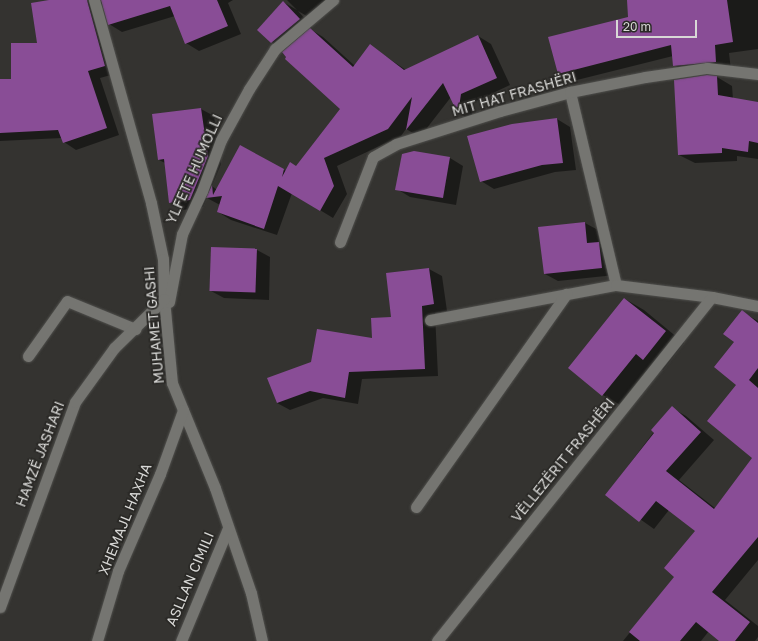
<!DOCTYPE html>
<html>
<head>
<meta charset="utf-8">
<style>
	body { margin:0 }
	#map { position:relative; width:758px; height:641px; overflow:hidden; background:#343330; font-family:"Golos Text",sans-serif }
	div>[style] { position:absolute }
	.shadow>* { inset:0; background:#0007 }
	.building>* { inset:0; background:#894d96; transform-origin:0 0 }
	.roads { filter:drop-shadow(0 0 1px #50504d) drop-shadow(0 0 1px #50504d) }
	.minor>* { height:11px; margin:-5.5px; padding:0 5.5px; transform-origin:5.5px; border-radius:5.5px; background:#757571 }
	span { translate:-50% -50%; white-space:nowrap; text-align:center; line-height:1.15; -webkit-text-stroke:3.5px #2a2926; paint-order:stroke }
	.street-label { font-size:14px; color:#d8d8d6 }
	.scale { position:absolute; left:616px; top:20px; width:81px; height:18px; box-sizing:border-box; border:2px solid #d8d8d6; border-top:0; padding-left:5px; font-size:12px; line-height:14px; white-space:nowrap; color:#d8d8d6; -webkit-text-stroke:3px #2a2926; paint-order:stroke }
</style>
</head>
<body>
<div id="map">
	<div class="shadow">
		<div style="clip-path:polygon(56px 0,103px 2px,102px 0,233px 0,228px 3px,241px 34px,199px 51px,186px 43px,175px 16px,122px 32px,109px 24px,103px 2px,100px 10px,118px 73px,100px 78px,119px 135px,76px 150px,64px 142px,62px 138px,0 141px,0 80px,12px 80px,38px 44px)"></div>
		<div style="clip-path:polygon(287px 0,332px 0,312px 19px,298px 11px,312px 27px,310px 29px,323px 37px,355px 66px,370px 46px,406px 70px,478px 36px,491px 44px,510px 85px,474px 102px,471px 120px,459px 113px,451px 97px,420px 137px,406px 129px,401px 136px,337px 166px,347px 194px,333px 218px,292px 193px,277px 235px,231px 220px,218px 212px,220px 205px,207px 198px,203px 207px,183px 210px,170px 202px,165px 163px,159px 160px,153px 115px,201px 109px,214px 116px,221px 164px,212px 186px,217px 190px,240px 146px,286px 171px,297px 167px,341px 109px,286px 50px,272px 42px,283px 2px,297px 10px)"></div>
		<div style="clip-path:polygon(628px 0,758px 0,758px 49px,729px 53px,731px 70px,688px 74px,674px 65px,673px 56px,573px 81px,558px 73px,629px 17px)"></div>
		<div style="clip-path:polygon(717px 77px,732px 86px,733px 99px,758px 103px,758px 159px,737px 156px,737px 161px,695px 163px,679px 155px)"></div>
		<div style="clip-path:polygon(557px 119px,570px 127px,576px 170px,555px 172px,494px 189px,481px 181px)"></div>
		<div style="clip-path:polygon(414px 152px,450px 158px,463px 166px,456px 205px,410px 197px,397px 189px)"></div>
		<div style="clip-path:polygon(585px 223px,598px 230px,600px 244px,612px 251px,615px 275px,558px 281px,545px 274px)"></div>
		<div style="clip-path:polygon(257px 250px,270px 257px,269px 300px,224px 298px,211px 291px)"></div>
		<div style="clip-path:polygon(429px 269px,442px 276px,447px 311px,435px 313px,438px 376px,362px 379px,358px 404px,323px 398px,290px 410px,277px 403px,373px 340px)"></div>
		<div style="clip-path:polygon(625px 299px,644px 310px,684px 343px,663px 370px,655px 365px,622px 406px,603px 395px)"></div>
		<div style="clip-path:polygon(742px 312px,758px 321px,758px 560px,725px 600px,758px 626px,758px 637px,755px 641px,721px 641px,709px 631px,701px 641px,623px 641px,675px 577px,696px 531px,669px 510px,654px 529px,606px 495px,672px 408px,686px 416px,714px 440px,679px 480px,715px 508px,753px 458px,737px 385px,735px 342px)"></div>
	</div>
	<div class="building">
		<div style="clip-path:polygon(49px 0,87px 0,105px 66px,88px 71px,107px 128px,63px 143px,58px 130px,0 133px,0 79px,11px 79px,11px 43px,37px 43px,31px 3px)"></div>
		<div style="clip-path:polygon(101px 0,217px 0,228px 26px,185px 44px,170px 6px,108px 25px)"></div>
		<div style="clip-path:polygon(627px 0,727px 0,733px 42px,715px 45px,716px 62px,673px 66px,671px 45px,558px 74px,548px 37px,628px 17px)"></div>
		<div style="clip-path:polygon(283px 1px,300px 19px,271px 43px,257px 30px)"></div>
		<div style="clip-path:polygon(310px 28px,353px 67px,370px 44px,404px 70px,478px 35px,497px 78px,461px 94px,458px 114px,443px 83px,406px 130px,412px 97px,388px 129px,324px 158px,334px 186px,320px 211px,278px 186px,264px 229px,217px 212px,222px 196px,206px 198px,212px 185px,213px 195px,240px 145px,284px 169px,282px 177px,290px 162px,296px 166px,340px 109px,285px 59px,286px 57px,282px 52px)"></div>
		<div style="clip-path:polygon(707px 75px,717px 76px,718px 95px,758px 102px,758px 143px,749px 141px,748px 152px,722px 148px,722px 153px,678px 155px,674px 80px)"></div>
		<div style="clip-path:polygon(201px 108px,208px 156px,190px 200px,169px 203px,164px 159px,158px 160px,152px 114px)"></div>
		<div style="clip-path:polygon(557px 118px,563px 163px,542px 165px,480px 182px,467px 136px,512px 124px)"></div>
		<div style="clip-path:polygon(414px 151px,450px 157px,443px 198px,395px 190px,402px 154px)"></div>
		<div style="clip-path:polygon(585px 222px,587px 243px,599px 242px,602px 268px,544px 274px,538px 227px)"></div>
		<div style="left:211px;top:247px;width:46px;height:44px;rotate:2deg"></div>
		<div style="clip-path:polygon(429px 268px,434px 304px,422px 306px,425px 369px,349px 372px,345px 398px,310px 391px,277px 403px,267px 378px,311px 362px,317px 329px,372px 338px,371px 318px,391px 317px,386px 273px)"></div>
		<div style="clip-path:polygon(624px 298px,666px 331px,643px 360px,636px 354px,602px 396px,568px 368px)"></div>
		<div style="clip-path:polygon(742px 310px,758px 323px,758px 368px,749px 380px,758px 388px,758px 537px,712px 592px,750px 622px,735px 641px,719px 641px,696px 622px,680px 641px,640px 641px,629px 632px,674px 577px,664px 568px,695px 531px,656px 501px,639px 522px,605px 495px,654px 433px,651px 430px,672px 406px,701px 432px,666px 471px,714px 509px,752px 458px,707px 421px,736px 385px,714px 367px,734px 342px,723px 334px)"></div>
	</div>
	<div class="roads">
		<div class="minor">
			<div style="left:94px;top:0;width:211px;rotate:74.3deg"></div>
			<div style="left:151px;top:203px;width:57px;rotate:77.9deg"></div>
			<div style="left:163px;top:259px;width:40px;rotate:88.6deg"></div>
			<div style="left:164px;top:299px;width:84px;rotate:84.6deg"></div>
			<div style="left:172px;top:383px;width:113px;rotate:67.7deg"></div>
			<div style="left:215px;top:488px;width:111px;rotate:71.1deg"></div>
			<div style="left:251px;top:593px;width:49px;rotate:77.1deg"></div>
			<div style="left:570px;top:92px;width:198px;rotate:76.6deg"></div>
			<div style="left:340px;top:242px;width:91px;rotate:-68.8deg"></div>
			<div style="left:373px;top:157px;width:26px;rotate:-29deg"></div>
			<div style="left:396px;top:144px;width:109px;rotate:-17.6deg"></div>
			<div style="left:500px;top:111px;width:73px;rotate:-15.2deg"></div>
			<div style="left:570px;top:92px;width:76px;rotate:-11.3deg"></div>
			<div style="left:645px;top:77px;width:63px;rotate:-8.3deg"></div>
			<div style="left:707px;top:68px;width:51px;rotate:6.7deg"></div>
			<div style="left:169px;top:302px;width:69px;rotate:-79.2deg"></div>
			<div style="left:182px;top:234px;width:47px;rotate:-65.1deg"></div>
			<div style="left:202px;top:191px;width:54px;rotate:-69.6deg"></div>
			<div style="left:221px;top:140px;width:58px;rotate:-61.2deg"></div>
			<div style="left:249px;top:89px;width:48px;rotate:-57deg"></div>
			<div style="left:275px;top:49px;width:76px;rotate:-40.2deg"></div>
			<div style="left:430px;top:320px;width:189px;rotate:-10.7deg"></div>
			<div style="left:616px;top:285px;width:97px;rotate:7.1deg"></div>
			<div style="left:712px;top:297px;width:47px;rotate:11.1deg"></div>
			<div style="left:28px;top:356px;width:67px;rotate:-54.7deg"></div>
			<div style="left:67px;top:301px;width:74px;rotate:22.4deg"></div>
			<div style="left:416px;top:507px;width:261px;rotate:-54.8deg"></div>
			<div style="left:0;top:607px;width:218px;rotate:-69.9deg"></div>
			<div style="left:75px;top:402px;width:67px;rotate:-54.2deg"></div>
			<div style="left:114px;top:348px;width:70px;rotate:-44.4deg"></div>
			<div style="left:97px;top:641px;width:73px;rotate:-73.3deg"></div>
			<div style="left:118px;top:571px;width:106px;rotate:-66.6deg"></div>
			<div style="left:160px;top:474px;width:68px;rotate:-70.2deg"></div>
			<div style="left:181px;top:641px;width:122px;rotate:-67.4deg"></div>
			<div style="left:437px;top:641px;width:440px;rotate:-51.4deg"></div>
		</div>
	</div>
	<div class="street-label">
		<span style="left:514px;top:94px;rotate:-16deg">MIT HAT FRASHËRI</span>
		<span style="left:194px;top:169px;rotate:-66deg">YLFETE HUMOLLI</span>
		<span style="left:154px;top:325px;rotate:-95deg">MUHAMET GASHI</span>
		<span style="left:40px;top:454px;rotate:-69deg">HAMZË JASHARI</span>
		<span style="left:563px;top:460px;rotate:-51deg">VËLLEZËRIT FRASHËRI</span>
		<span style="left:125px;top:519px;rotate:-68deg">XHEMAJL HAXHA</span>
		<span style="left:190px;top:579px;rotate:-67deg">ASLLAN CIMILI</span>
	</div>
	<div class="scale">20 m</div>
</div>
</body>
</html>
